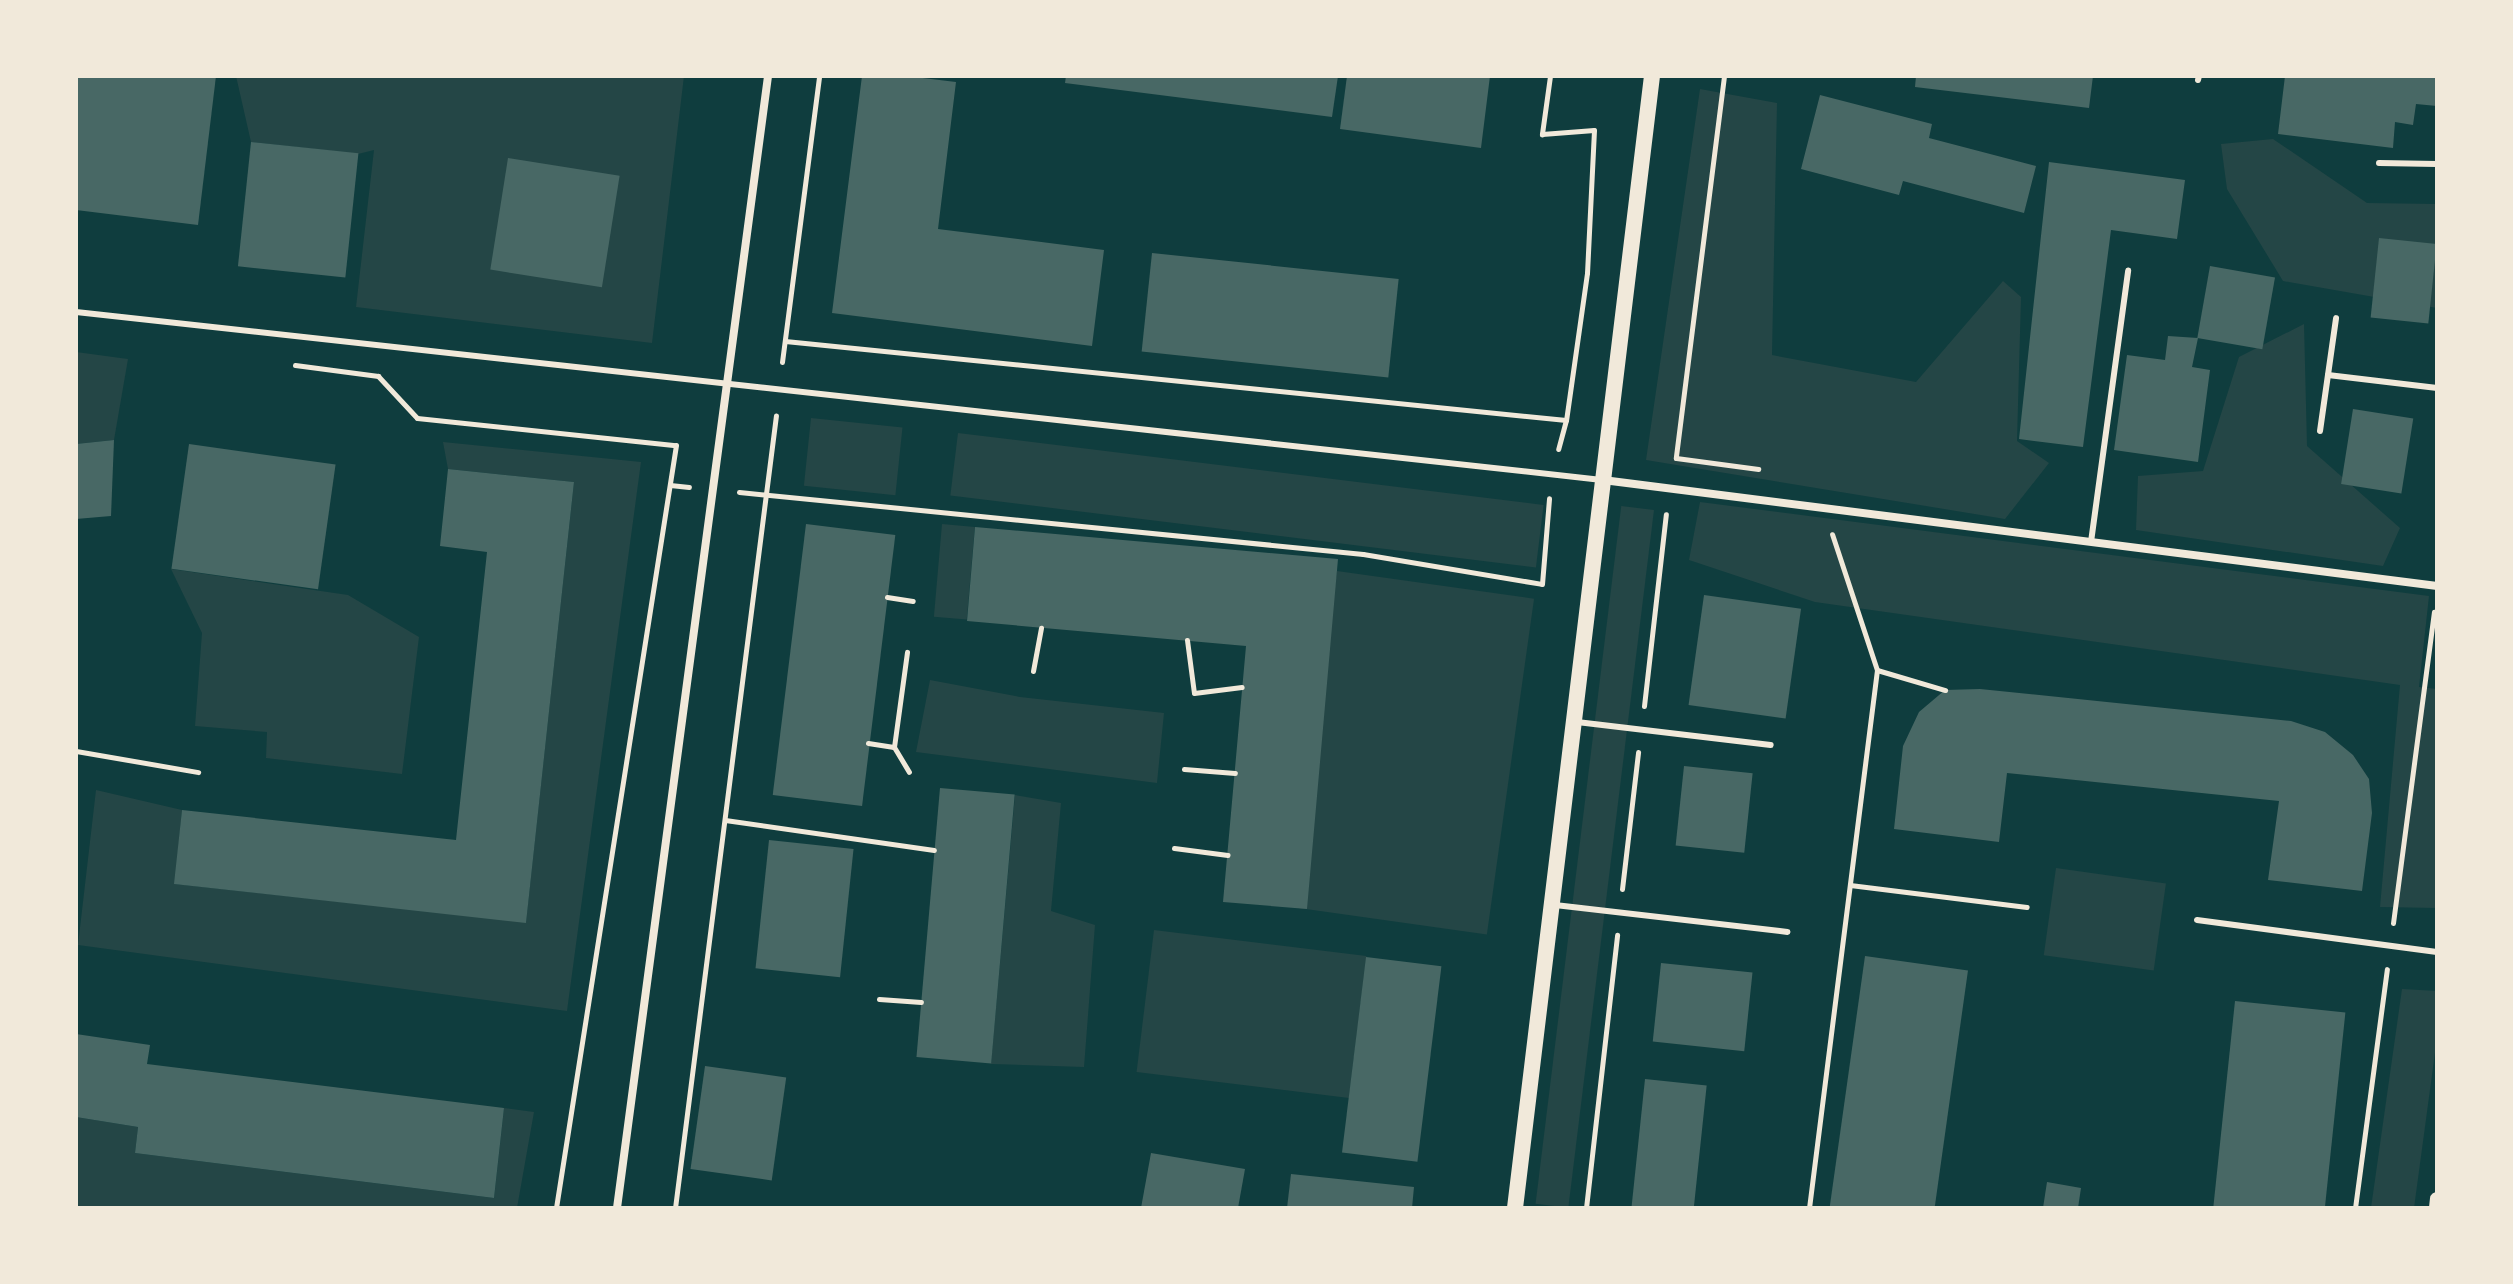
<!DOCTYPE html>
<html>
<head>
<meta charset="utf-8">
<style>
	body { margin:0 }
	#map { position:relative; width:2513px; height:1284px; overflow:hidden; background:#0f3d3e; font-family:"DM Sans",sans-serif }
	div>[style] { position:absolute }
	.green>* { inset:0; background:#244646; transform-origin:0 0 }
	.building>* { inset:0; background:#486865; transform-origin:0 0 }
	.path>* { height:5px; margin:-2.5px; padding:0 2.5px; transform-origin:2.5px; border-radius:2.5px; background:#f1e9da }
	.service>* { height:6px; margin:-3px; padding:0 3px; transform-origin:3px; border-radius:3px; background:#f1e9da }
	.minor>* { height:8px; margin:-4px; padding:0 4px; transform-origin:4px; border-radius:4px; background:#f1e9da }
	.tertiary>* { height:14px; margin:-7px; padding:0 7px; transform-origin:7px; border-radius:7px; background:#f1e9da }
	.secondary>* { height:16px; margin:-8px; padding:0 8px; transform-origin:8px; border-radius:8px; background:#f1e9da }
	span { translate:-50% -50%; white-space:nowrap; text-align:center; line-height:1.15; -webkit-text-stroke:8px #f1e9da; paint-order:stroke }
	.frame { position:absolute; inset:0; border:78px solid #f1e9da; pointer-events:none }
</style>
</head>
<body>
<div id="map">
	<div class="green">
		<div style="clip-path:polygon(236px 76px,684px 76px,652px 343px,356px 307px,374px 150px,358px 154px,251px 142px)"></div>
		<div style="clip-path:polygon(1700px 89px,1777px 103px,1772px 355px,1916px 382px,2003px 281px,2021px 297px,2017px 441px,2049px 463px,2005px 519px,1646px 460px)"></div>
		<div style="clip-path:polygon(2273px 139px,2367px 203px,2437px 204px,2437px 308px,2283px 281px,2227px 189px,2221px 144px)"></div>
		<div style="clip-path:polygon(2304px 324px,2307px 446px,2400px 528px,2383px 566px,2136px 530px,2138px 476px,2203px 471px,2239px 357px)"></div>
		<div style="clip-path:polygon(76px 352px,128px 359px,114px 440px,76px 444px)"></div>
		<div style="left:811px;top:418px;width:92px;height:68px;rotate:6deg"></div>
		<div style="left:958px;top:433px;width:590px;height:63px;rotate:7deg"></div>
		<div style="clip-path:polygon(443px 442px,641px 462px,567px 1011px,78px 945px,96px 790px,182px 810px,175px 884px,526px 922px,574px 482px,448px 469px)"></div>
		<div style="clip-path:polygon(1700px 502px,2429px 596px,2419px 687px,2437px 689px,2437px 908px,2380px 907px,2400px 685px,1815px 602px,1689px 560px)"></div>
		<div style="left:1654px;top:510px;width:703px;height:33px;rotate:97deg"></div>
		<div style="left:942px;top:524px;width:33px;height:93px;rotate:5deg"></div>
		<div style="clip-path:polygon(171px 569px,348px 595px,419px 637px,402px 774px,266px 758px,267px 732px,195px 726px,202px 633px)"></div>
		<div style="left:1337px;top:571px;width:199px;height:339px;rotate:8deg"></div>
		<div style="clip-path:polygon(930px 680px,1020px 697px,1164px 713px,1157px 783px,916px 752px)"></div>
		<div style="clip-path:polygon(1015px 795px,1061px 803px,1051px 911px,1095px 925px,1084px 1067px,991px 1064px)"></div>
		<div style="left:2056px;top:868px;width:111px;height:88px;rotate:8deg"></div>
		<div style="left:1154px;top:930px;width:214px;height:143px;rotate:7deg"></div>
		<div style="clip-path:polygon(2402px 989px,2437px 991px,2437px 1038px,2414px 1208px,2371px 1208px)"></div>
		<div style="clip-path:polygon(504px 1108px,534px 1112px,517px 1208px,76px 1208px,76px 1117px,138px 1127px,135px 1153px,494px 1198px)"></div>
	</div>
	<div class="building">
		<div style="clip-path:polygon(76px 76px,216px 76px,198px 225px,76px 210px)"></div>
		<div style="clip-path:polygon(862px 76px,906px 76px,956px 82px,938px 229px,1104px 250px,1092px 346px,832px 313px)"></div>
		<div style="clip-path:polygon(1066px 76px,1338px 76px,1332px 117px,1065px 83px)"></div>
		<div style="clip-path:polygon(1347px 76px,1490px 76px,1481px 148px,1340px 129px)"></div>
		<div style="clip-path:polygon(1916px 76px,2093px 76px,2089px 108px,1915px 87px)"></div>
		<div style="clip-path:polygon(2285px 76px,2437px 76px,2437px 106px,2416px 104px,2413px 125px,2395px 122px,2393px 148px,2278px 134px)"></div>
		<div style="clip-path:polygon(1820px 95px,1932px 124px,1929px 138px,2036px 166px,2024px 213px,1903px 181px,1899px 195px,1801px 169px)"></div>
		<div style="left:251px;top:142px;width:108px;height:125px;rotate:6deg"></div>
		<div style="left:508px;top:158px;width:113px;height:113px;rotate:9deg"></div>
		<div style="clip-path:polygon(2049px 162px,2185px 180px,2177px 239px,2111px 230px,2083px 447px,2019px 439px)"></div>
		<div style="left:2379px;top:238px;width:58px;height:80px;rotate:6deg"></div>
		<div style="left:1152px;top:253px;width:248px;height:99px;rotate:6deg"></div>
		<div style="left:2210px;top:266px;width:66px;height:73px;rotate:10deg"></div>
		<div style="clip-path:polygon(2168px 336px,2198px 338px,2192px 367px,2210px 370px,2198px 462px,2114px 450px,2127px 355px,2165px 360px)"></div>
		<div style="left:2353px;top:409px;width:61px;height:76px;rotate:9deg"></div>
		<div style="clip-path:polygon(114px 440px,111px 516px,76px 519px,76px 444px)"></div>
		<div style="left:189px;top:444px;width:148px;height:126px;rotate:8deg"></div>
		<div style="clip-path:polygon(448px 469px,574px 482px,526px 923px,174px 884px,182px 810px,456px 840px,487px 552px,440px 546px)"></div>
		<div style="left:806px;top:524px;width:90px;height:273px;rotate:7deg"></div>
		<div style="clip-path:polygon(975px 527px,1338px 559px,1307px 909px,1223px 902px,1246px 646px,967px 621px)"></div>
		<div style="left:1704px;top:595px;width:98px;height:111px;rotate:8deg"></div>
		<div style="clip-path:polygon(1980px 689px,2291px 721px,2325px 732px,2353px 755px,2369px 779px,2372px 813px,2362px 891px,2268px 880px,2279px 801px,2007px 773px,1999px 842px,1894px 829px,1903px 746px,1919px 712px,1945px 690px)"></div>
		<div style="left:1684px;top:766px;width:69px;height:80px;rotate:6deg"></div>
		<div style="left:940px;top:788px;width:75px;height:270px;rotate:5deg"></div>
		<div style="left:769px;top:840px;width:85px;height:129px;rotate:6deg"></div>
		<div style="left:1865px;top:956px;width:104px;height:254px;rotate:8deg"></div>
		<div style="left:1366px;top:957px;width:76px;height:197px;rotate:7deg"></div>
		<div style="left:1661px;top:963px;width:92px;height:79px;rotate:6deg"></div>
		<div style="left:2235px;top:1001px;width:111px;height:209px;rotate:6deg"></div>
		<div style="clip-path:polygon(76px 1034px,150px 1045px,147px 1064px,504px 1108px,494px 1198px,135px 1153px,138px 1127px,76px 1117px)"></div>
		<div style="left:705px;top:1066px;width:82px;height:104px;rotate:8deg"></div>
		<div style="left:1645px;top:1079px;width:62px;height:130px;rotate:6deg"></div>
		<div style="clip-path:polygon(1151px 1153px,1245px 1169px,1238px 1208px,1141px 1208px)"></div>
		<div style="clip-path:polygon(1291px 1174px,1414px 1187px,1412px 1208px,1287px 1208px)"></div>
		<div style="clip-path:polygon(2047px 1182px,2081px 1188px,2078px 1208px,2043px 1208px)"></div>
	</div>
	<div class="path">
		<div style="left:1550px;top:76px;width:59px;rotate:97.9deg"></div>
		<div style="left:1542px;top:134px;width:52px;rotate:-4.4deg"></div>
		<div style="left:1594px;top:130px;width:143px;rotate:92.8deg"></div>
		<div style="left:1587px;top:273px;width:148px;rotate:98.1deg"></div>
		<div style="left:1566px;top:420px;width:30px;rotate:105deg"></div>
		<div style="left:1724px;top:76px;width:385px;rotate:97.2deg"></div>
		<div style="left:1676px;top:458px;width:83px;rotate:7.6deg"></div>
		<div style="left:785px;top:341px;width:785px;rotate:5.78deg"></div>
		<div style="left:782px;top:362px;width:288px;rotate:-82.6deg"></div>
		<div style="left:295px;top:365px;width:84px;rotate:7.5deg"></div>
		<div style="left:378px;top:376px;width:57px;rotate:47.1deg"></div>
		<div style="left:417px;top:418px;width:260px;rotate:6deg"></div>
		<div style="left:676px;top:445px;width:772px;rotate:98.94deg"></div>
		<div style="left:670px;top:485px;width:19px;rotate:6deg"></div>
		<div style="left:739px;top:492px;width:627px;rotate:5.67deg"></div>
		<div style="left:1363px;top:554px;width:181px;rotate:9.5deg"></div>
		<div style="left:1542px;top:584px;width:86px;rotate:-85.3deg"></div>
		<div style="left:887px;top:597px;width:26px;rotate:9deg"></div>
		<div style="left:1187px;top:640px;width:53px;rotate:82.5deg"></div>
		<div style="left:1194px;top:693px;width:48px;rotate:-7.1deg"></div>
		<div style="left:1877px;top:670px;width:71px;rotate:16.4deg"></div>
		<div style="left:1033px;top:671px;width:44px;rotate:-79.5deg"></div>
		<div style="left:1644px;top:706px;width:193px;rotate:-83.5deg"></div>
		<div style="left:868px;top:743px;width:26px;rotate:9deg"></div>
		<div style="left:894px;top:747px;width:96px;rotate:-82.2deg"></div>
		<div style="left:894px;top:747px;width:29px;rotate:59deg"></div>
		<div style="left:76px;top:751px;width:124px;rotate:9.8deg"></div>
		<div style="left:1184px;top:769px;width:51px;rotate:4.5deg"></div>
		<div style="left:725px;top:820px;width:211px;rotate:8.2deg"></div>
		<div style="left:1174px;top:848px;width:54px;rotate:7.4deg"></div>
		<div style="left:1850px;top:885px;width:178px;rotate:7.1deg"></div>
		<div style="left:1622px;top:889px;width:138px;rotate:-83.3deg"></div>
		<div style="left:2393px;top:923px;width:314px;rotate:-82.5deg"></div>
		<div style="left:879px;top:999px;width:42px;rotate:4.1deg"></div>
		<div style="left:675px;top:1208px;width:799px;rotate:-82.74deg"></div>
		<div style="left:1586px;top:1208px;width:275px;rotate:-83.5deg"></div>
		<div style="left:1809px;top:1208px;width:542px;rotate:-82.8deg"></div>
		<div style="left:1877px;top:670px;width:143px;rotate:-108.3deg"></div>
		<div style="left:2355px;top:1208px;width:241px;rotate:-82.4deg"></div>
	</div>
	<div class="service">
		<div style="left:2198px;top:80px;width:4px;rotate:-76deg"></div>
		<div style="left:2379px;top:163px;width:58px;rotate:1deg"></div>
		<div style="left:76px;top:312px;width:1535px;rotate:6.28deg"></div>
		<div style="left:2328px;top:375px;width:110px;rotate:6.8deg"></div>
		<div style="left:2320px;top:431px;width:114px;rotate:-81.9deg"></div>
		<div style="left:2091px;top:542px;width:274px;rotate:-82.2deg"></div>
		<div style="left:1577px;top:722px;width:195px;rotate:6.8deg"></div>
		<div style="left:1555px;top:905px;width:234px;rotate:6.6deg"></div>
		<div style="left:2197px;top:920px;width:242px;rotate:7.6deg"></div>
	</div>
	<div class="minor">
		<div style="left:1603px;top:480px;width:841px;rotate:7.24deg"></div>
		<div style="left:617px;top:1208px;width:1142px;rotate:-82.4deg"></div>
	</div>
	<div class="tertiary">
		<div style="left:2436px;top:1208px;width:9px;rotate:-84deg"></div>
	</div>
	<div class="secondary">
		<div style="left:1515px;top:1208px;width:1140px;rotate:-83.1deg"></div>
	</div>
	<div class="frame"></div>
</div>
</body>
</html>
